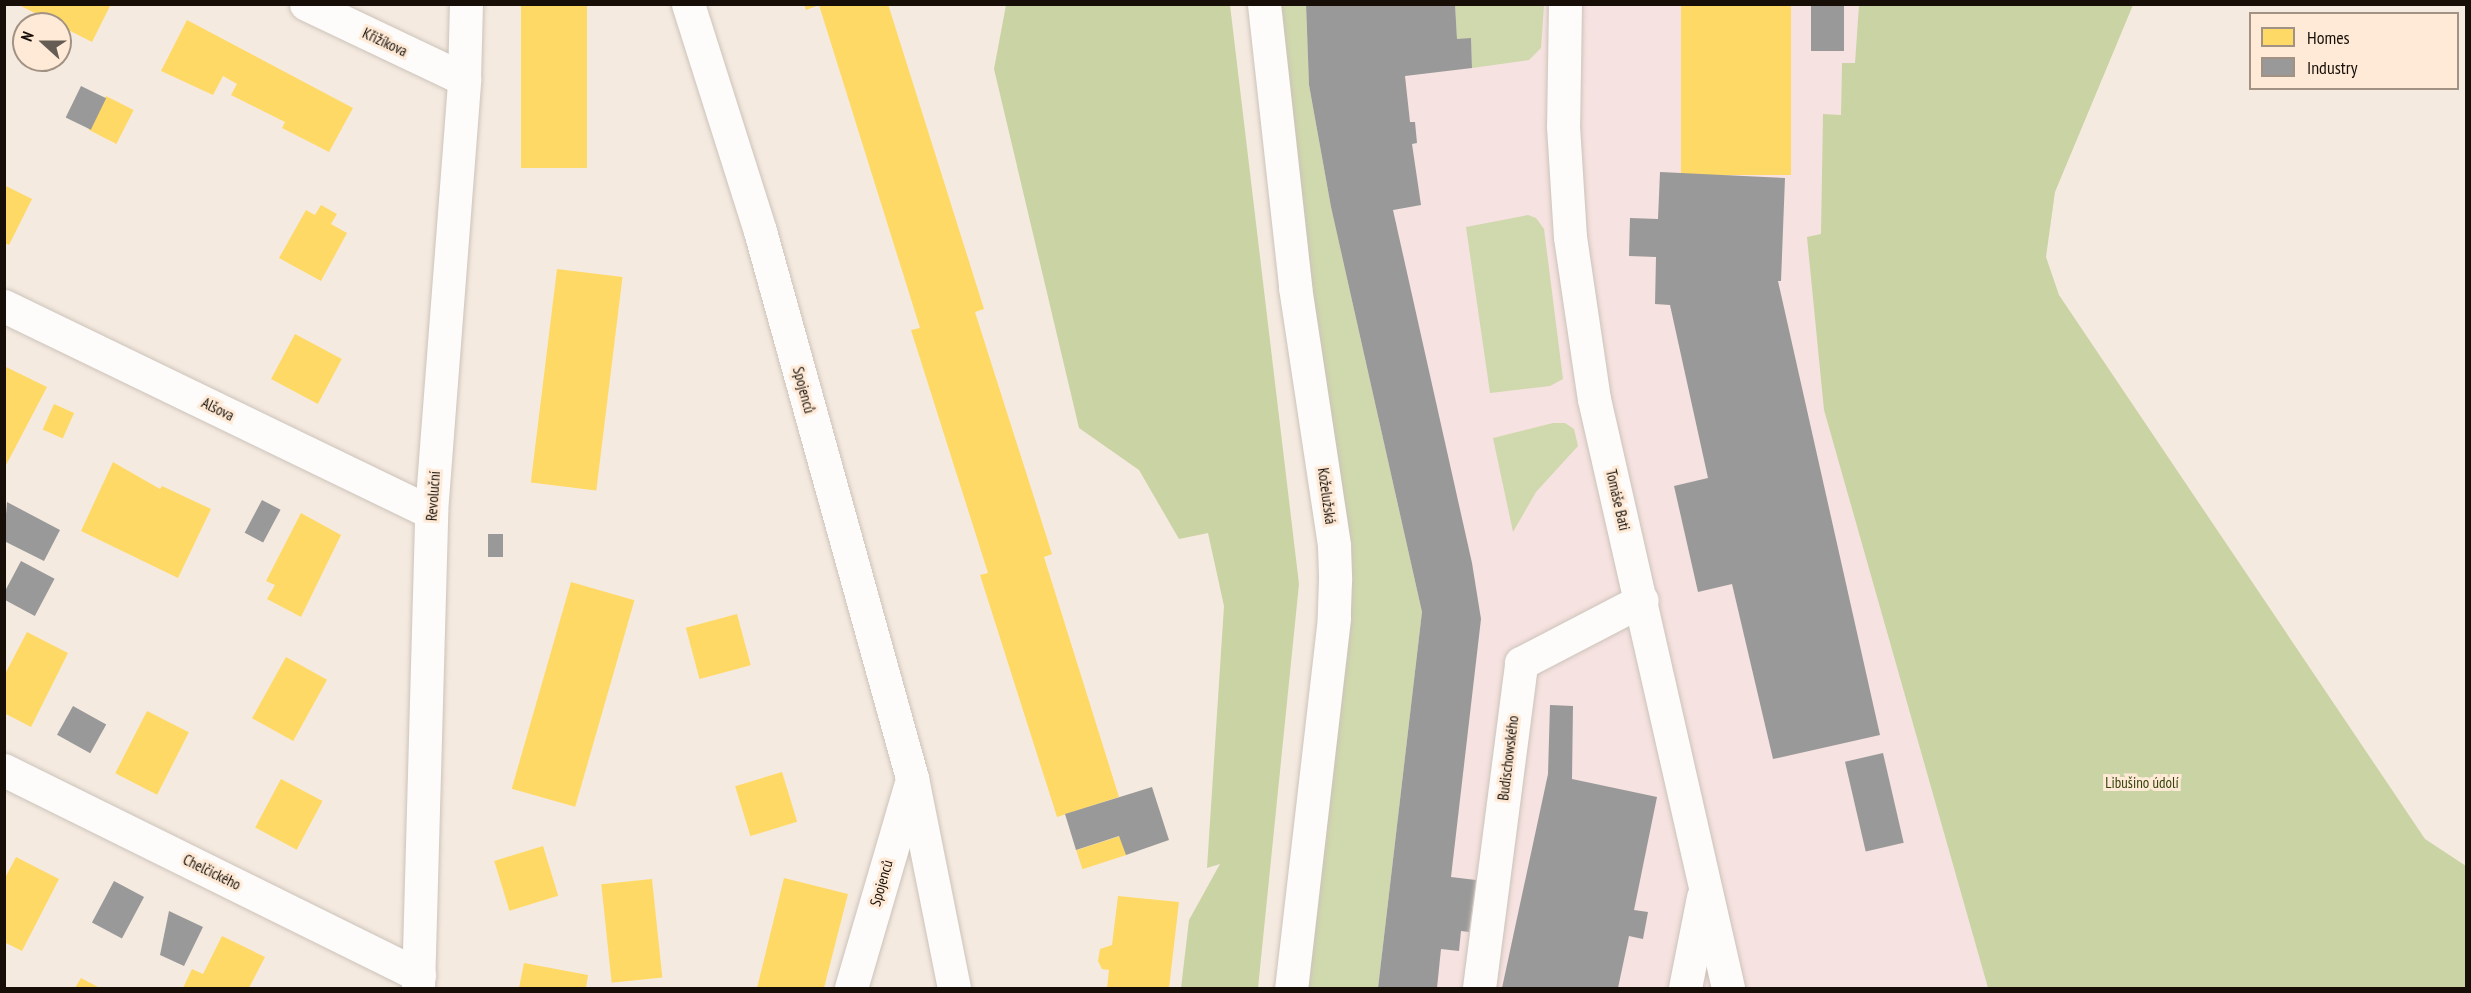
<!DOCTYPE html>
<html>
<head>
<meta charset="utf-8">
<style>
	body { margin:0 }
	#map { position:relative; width:2471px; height:993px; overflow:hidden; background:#f5eae0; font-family:"PT Sans Narrow",sans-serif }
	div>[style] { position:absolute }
	.industrial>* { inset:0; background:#f6e2e0 }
	.green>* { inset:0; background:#d0d8ad }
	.forest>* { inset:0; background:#cad3a4 }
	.homes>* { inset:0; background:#ffd966; transform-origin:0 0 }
	.industry>* { inset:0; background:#999; transform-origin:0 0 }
	.roads { filter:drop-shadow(0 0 2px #ccc3ba) drop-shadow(0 0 2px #ccc3ba) }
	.minor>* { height:33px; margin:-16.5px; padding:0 16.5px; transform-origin:16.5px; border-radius:16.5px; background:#fefcfa }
	.major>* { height:33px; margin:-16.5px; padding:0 16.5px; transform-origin:16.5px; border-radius:16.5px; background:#fefcfa }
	span { translate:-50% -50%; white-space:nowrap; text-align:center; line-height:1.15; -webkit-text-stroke:6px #feead7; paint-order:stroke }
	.street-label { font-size:15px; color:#170f07 }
	.park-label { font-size:15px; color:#324207 }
	.frame { position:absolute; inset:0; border:6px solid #170f07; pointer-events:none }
	.legend { position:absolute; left:2249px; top:12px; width:210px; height:78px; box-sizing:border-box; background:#feead7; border:2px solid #a29284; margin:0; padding:8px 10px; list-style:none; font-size:18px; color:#170f07 }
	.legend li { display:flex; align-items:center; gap:12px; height:30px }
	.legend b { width:30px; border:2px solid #a29284 }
	.north { position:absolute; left:12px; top:12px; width:60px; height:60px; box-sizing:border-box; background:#feead7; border:2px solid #a29284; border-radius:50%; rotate:291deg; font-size:16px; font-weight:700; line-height:24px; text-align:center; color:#170f07 }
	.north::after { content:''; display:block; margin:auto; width:21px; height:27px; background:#655c53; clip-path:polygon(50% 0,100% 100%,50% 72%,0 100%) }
</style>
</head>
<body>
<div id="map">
	<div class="industrial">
		<div style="clip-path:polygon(1306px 5px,1859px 5px,1855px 64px,1842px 63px,1841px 115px,1823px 115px,1824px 410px,1988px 988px,1379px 988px,1422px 612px,1331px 207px,1308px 66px)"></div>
	</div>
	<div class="green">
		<div style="clip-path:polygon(1259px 5px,1306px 5px,1309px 85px,1331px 207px,1422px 612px,1378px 988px,1287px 988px,1328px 584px)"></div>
		<div style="clip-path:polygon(1455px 5px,1544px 5px,1541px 48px,1529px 60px,1472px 68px,1471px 39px,1457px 39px)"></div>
		<div style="clip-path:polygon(1528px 215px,1536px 218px,1544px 229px,1563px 379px,1550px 386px,1490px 393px,1466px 227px)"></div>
		<div style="clip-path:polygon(1553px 423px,1565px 423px,1574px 429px,1578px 446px,1536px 492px,1513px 532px,1493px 438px)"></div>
	</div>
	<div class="forest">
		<div style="clip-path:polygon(1006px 5px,1230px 5px,1299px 584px,1258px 988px,1181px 988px,1189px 920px,1220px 864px,1207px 868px,1224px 606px,1208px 533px,1179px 539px,1139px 470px,1079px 428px,994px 69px)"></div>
		<div style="clip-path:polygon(1859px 5px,2133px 5px,2055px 192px,2046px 257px,2059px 295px,2425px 839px,2466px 866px,2466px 988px,1988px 988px,1824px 410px,1807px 237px,1821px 234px,1823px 114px,1841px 115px,1842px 63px,1855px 63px)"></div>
	</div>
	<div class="homes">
		<div style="clip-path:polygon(17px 4px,111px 4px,92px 42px)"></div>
		<div style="left:521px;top:4px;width:66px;height:164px"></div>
		<div style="clip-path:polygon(804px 4px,888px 4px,984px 309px,975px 312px,1052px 554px,1044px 557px,1119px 797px,1057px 817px,980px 575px,988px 573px,911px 330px,920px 328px,819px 5px,806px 10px)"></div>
		<div style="left:1681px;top:4px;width:110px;height:171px"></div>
		<div style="clip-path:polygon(187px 20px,353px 108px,329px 152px,282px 128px,285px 122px,231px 95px,237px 84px,223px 76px,213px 95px,161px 71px)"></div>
		<div style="left:106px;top:96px;width:31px;height:38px;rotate:27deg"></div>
		<div style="clip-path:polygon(4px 185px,32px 199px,9px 245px,4px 243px)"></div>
		<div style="clip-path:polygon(321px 205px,337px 214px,331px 224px,347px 233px,321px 281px,279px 258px,306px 210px,315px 215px)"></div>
		<div style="left:557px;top:269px;width:66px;height:215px;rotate:7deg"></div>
		<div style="left:295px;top:334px;width:53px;height:51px;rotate:28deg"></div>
		<div style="clip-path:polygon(4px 366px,47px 387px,4px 469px)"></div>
		<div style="left:54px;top:404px;width:22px;height:28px;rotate:24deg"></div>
		<div style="clip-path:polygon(113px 462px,160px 489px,162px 486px,211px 509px,178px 578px,81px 531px)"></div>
		<div style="clip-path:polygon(301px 513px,341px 535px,301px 617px,267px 599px,275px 585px,266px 581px)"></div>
		<div style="left:571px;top:582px;width:66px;height:215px;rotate:16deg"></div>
		<div style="left:737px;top:614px;width:53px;height:53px;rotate:75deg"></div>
		<div style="clip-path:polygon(27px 632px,68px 653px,31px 727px,4px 713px,4px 676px)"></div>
		<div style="left:286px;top:657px;width:47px;height:70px;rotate:29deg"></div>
		<div style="left:147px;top:711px;width:47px;height:70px;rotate:27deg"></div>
		<div style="left:782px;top:772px;width:52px;height:49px;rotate:73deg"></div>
		<div style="left:281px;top:779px;width:47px;height:55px;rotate:28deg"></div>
		<div style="left:1120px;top:836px;width:20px;height:46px;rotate:72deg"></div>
		<div style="left:543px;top:846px;width:52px;height:51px;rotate:73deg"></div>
		<div style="clip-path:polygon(16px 857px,59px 879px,22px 951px,4px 942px,4px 880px)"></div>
		<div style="clip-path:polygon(784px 878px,848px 894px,824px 988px,757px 988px)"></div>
		<div style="left:652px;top:879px;width:99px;height:51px;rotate:84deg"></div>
		<div style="clip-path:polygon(1118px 896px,1179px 902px,1169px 988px,1107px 988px,1109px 970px,1102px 969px,1098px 961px,1100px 949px,1112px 945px)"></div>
		<div style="clip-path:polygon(222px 936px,265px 957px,249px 988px,183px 988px,192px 969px,203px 974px)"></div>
		<div style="clip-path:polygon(524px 963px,588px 975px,586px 988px,519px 988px)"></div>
		<div style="clip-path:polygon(81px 978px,100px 988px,75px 988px)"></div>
	</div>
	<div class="industry">
		<div style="clip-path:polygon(1306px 4px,1455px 4px,1457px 39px,1471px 38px,1472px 68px,1405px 76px,1410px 122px,1415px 122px,1417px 143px,1412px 144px,1421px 205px,1393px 210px,1472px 563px,1481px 619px,1451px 877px,1476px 880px,1469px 932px,1461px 931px,1459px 951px,1441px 949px,1437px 988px,1378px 988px,1422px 612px,1331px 207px,1309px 85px)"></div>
		<div style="left:1811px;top:4px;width:33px;height:47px"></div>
		<div style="left:81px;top:86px;width:28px;height:35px;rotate:26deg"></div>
		<div style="clip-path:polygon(1660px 172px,1785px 178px,1781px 281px,1778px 281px,1880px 735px,1773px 759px,1732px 584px,1698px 592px,1674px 486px,1708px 478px,1670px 305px,1655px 304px,1656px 257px,1629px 256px,1630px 218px,1658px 219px)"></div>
		<div style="left:262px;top:500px;width:21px;height:37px;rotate:28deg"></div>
		<div style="clip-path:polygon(7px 502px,60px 530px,44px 561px,4px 541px)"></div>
		<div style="left:488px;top:534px;width:15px;height:23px"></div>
		<div style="left:21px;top:561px;width:38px;height:42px;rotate:28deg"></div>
		<div style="clip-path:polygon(1550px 705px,1573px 706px,1572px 779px,1657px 797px,1634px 910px,1648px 912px,1643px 939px,1629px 936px,1618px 988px,1502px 988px,1548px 774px)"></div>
		<div style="left:73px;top:706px;width:38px;height:33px;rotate:29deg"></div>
		<div style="left:1883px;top:753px;width:92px;height:39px;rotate:77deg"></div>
		<div style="clip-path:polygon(1152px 787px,1169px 840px,1126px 855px,1119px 836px,1076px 850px,1065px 814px)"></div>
		<div style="left:114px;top:881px;width:34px;height:47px;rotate:28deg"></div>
		<div style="clip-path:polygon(169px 911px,203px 927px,184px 966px,160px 955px)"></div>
	</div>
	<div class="roads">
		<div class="minor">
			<div style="left:306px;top:4px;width:175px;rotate:25.4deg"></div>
			<div style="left:688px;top:4px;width:238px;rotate:72.4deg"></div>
			<div style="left:760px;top:231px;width:568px;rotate:74.47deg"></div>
			<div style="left:912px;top:778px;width:214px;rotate:78.7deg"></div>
			<div style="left:1565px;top:4px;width:122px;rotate:90.9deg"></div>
			<div style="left:1563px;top:126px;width:111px;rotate:86.4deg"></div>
			<div style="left:1570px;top:237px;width:164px;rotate:81.6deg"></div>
			<div style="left:1594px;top:399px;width:604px;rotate:77.18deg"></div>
			<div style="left:4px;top:306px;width:474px;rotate:25.8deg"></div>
			<div style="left:4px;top:770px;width:463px;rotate:26.3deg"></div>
			<div style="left:418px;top:988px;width:476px;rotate:-88.4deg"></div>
			<div style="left:431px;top:512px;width:434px;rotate:-85.6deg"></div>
			<div style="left:464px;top:79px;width:75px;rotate:-88.5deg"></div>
			<div style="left:851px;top:988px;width:214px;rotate:-73.7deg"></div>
			<div style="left:1479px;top:988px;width:328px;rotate:-82.6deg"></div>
			<div style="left:1521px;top:663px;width:136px;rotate:-27.5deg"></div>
			<div style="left:1685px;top:988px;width:93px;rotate:-78.8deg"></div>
		</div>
		<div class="major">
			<div style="left:1264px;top:4px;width:285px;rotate:83.7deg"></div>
			<div style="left:1295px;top:287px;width:262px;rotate:81.4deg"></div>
			<div style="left:1334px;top:546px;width:34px;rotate:88deg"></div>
			<div style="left:1335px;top:580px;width:38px;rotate:92deg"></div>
			<div style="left:1334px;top:618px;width:372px;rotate:96.6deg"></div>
		</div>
	</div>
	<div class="street-label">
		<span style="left:385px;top:42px;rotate:25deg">Křižíkova</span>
		<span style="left:804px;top:390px;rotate:75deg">Spojenců</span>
		<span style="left:218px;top:409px;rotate:26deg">Alšova</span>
		<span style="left:433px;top:496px;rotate:-86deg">Revoluční</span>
		<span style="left:1327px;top:496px;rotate:82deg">Koželužská</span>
		<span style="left:1618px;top:500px;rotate:77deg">Tomáše Bati</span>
		<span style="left:1508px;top:758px;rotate:-83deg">Budischowského</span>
		<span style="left:212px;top:872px;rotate:26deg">Chelčického</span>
		<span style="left:881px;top:883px;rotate:-74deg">Spojenců</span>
	</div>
	<div class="park-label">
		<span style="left:2142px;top:783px">Libušino údolí</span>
	</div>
	<div class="frame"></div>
	<ul class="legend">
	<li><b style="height:16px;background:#ffd966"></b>Homes</li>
	<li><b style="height:16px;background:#999"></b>Industry</li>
	</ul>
	<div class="north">N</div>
</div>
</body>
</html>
